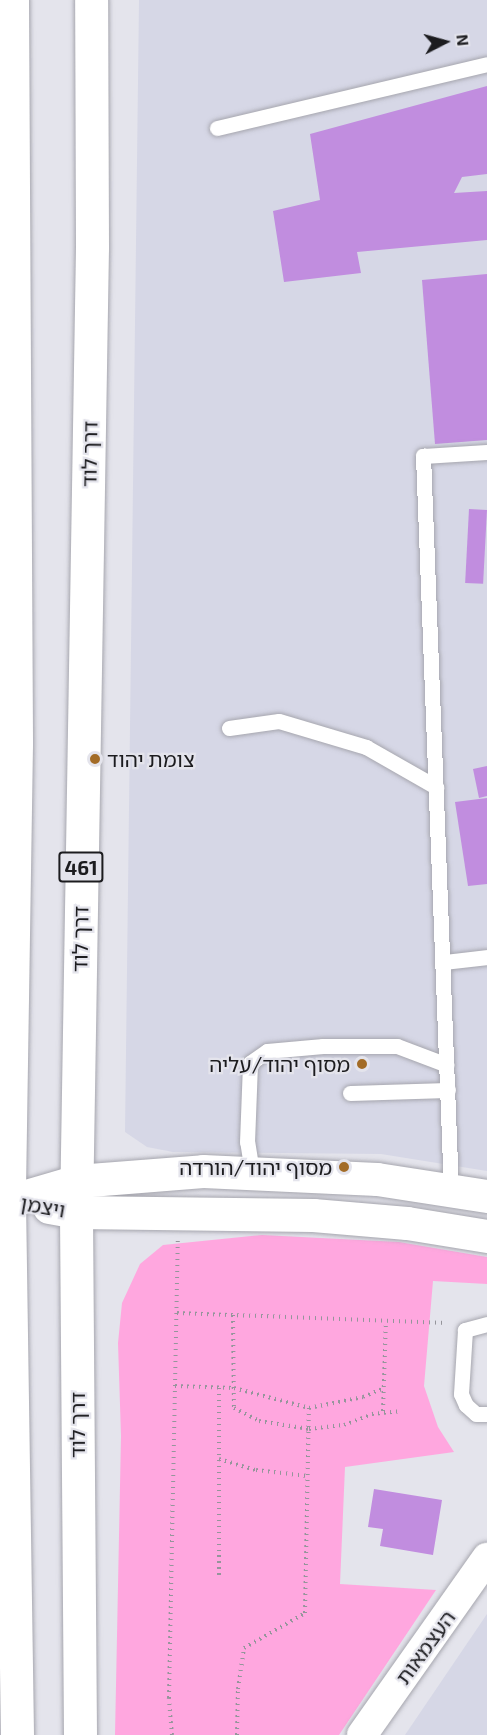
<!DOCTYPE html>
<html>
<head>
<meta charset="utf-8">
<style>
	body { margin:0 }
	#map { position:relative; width:487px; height:1735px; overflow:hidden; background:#e4e4ec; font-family:"Exo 2","Noto Sans Hebrew",sans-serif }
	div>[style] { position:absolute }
	.built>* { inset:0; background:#d6d7e6 }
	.green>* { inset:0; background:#ffa7df }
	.building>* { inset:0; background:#c18ddf; transform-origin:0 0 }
	.path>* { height:4px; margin-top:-2px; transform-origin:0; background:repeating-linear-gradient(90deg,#95959b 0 1.5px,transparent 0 6px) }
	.roads { filter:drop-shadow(0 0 2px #a6a6ae) drop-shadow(0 0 2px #a6a6ae) }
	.lane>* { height:15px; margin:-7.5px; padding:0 7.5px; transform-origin:7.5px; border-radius:7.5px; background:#fff }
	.street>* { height:30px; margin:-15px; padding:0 15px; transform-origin:15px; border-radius:15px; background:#fff }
	.secondary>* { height:33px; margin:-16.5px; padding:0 16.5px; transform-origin:16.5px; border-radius:16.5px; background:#fff }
	.primary>* { height:33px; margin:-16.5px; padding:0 16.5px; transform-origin:16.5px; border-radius:16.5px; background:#fff }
	.dots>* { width:16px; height:16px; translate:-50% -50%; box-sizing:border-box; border:3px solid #e4e4ec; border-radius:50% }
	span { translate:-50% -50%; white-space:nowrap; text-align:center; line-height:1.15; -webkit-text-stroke:4.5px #e4e4ec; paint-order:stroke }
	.shield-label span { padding:2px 4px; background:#e4e4ec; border:2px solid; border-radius:4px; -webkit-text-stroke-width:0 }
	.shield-label { font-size:20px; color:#1c1c1f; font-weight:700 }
	.street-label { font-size:21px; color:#1c1c1f }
	.poi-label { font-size:21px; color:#1c1c1f }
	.left { translate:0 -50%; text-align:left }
	.right { translate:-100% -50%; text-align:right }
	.north { position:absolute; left:415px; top:12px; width:60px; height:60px; -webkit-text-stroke:4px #e4e4ec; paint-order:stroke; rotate:84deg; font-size:16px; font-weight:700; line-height:24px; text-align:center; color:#1c1c1f }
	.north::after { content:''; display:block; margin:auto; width:21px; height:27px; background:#1c1c1f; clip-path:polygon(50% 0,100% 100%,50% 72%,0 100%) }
</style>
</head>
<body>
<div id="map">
	<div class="built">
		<div style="clip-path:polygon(139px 0,487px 0,487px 1171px,381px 1154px,173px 1152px,147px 1147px,125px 1132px)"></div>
		<div style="clip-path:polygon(487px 1614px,487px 1735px,405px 1735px,407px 1732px)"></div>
	</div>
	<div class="green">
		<div style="clip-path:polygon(262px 1235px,399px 1242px,487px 1257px,487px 1284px,433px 1281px,424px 1386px,438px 1427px,454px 1452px,345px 1467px,340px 1584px,436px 1590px,339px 1735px,115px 1735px,121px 1436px,118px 1343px,122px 1303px,140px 1264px,163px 1245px)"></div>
	</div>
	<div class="building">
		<div style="clip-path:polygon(487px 86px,487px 174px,462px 177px,454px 193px,487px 191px,487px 240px,357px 252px,361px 273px,284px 282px,273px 211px,320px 200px,310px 134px)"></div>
		<div style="clip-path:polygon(487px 274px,487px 440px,435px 444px,422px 280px)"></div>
		<div style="left:469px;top:509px;width:18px;height:74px;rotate:3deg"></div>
		<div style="clip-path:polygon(487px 766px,487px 796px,479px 798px,473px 769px)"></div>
		<div style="clip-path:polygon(487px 798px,487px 884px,468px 886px,455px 802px)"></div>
		<div style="clip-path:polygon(374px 1489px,442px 1500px,433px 1555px,380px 1546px,383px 1529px,368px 1527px)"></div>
	</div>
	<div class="path">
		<div style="left:177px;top:1313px;width:270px;rotate:2.1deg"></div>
		<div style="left:233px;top:1315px;width:93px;rotate:89.4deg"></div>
		<div style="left:234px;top:1408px;width:28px;rotate:27deg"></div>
		<div style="left:259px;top:1421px;width:51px;rotate:9.1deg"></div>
		<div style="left:309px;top:1429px;width:35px;rotate:-7deg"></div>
		<div style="left:344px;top:1425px;width:30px;rotate:-21deg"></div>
		<div style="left:372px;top:1414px;width:27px;rotate:-6deg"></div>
		<div style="left:175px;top:1386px;width:59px;rotate:1.9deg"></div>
		<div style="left:234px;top:1388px;width:78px;rotate:14.9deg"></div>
		<div style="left:309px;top:1408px;width:55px;rotate:-11.5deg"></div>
		<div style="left:363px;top:1397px;width:23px;rotate:-23deg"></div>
		<div style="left:383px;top:1411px;width:90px;rotate:-88.1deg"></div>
		<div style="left:219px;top:1459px;width:39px;rotate:17deg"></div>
		<div style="left:256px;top:1470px;width:52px;rotate:6.6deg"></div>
		<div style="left:219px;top:1575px;width:188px;rotate:-90deg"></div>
		<div style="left:172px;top:1735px;width:37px;rotate:-95deg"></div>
		<div style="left:169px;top:1698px;width:457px;rotate:-88.9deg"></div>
		<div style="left:237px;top:1735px;width:46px;rotate:-88.8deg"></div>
		<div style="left:238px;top:1689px;width:41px;rotate:-81.7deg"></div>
		<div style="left:244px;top:1648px;width:70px;rotate:-29.8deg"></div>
		<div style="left:305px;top:1613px;width:205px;rotate:-88.9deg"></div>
	</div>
	<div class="roads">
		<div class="lane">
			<div style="left:217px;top:128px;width:277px;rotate:-13.3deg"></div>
			<div style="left:229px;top:728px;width:50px;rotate:-8deg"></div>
			<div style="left:279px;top:721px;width:91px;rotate:16.6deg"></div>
			<div style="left:366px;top:747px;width:81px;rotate:29.7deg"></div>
			<div style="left:444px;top:962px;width:43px;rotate:-6.6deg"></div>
			<div style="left:350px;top:1093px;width:98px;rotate:-1.8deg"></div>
			<div style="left:252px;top:1172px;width:30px;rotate:-99deg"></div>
			<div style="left:247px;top:1142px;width:79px;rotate:-87.8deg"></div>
			<div style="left:250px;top:1063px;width:21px;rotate:-35deg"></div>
			<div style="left:267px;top:1051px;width:56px;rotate:-5.1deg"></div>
			<div style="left:323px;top:1046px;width:74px"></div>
			<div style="left:397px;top:1046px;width:53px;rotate:20.8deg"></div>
			<div style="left:451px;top:1191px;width:736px;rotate:-92.18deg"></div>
			<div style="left:423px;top:456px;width:64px;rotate:-3.6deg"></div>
			<div style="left:487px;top:1324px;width:23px;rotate:165deg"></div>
			<div style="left:465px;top:1330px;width:64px;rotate:93.6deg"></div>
			<div style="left:461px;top:1394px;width:12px;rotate:66deg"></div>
			<div style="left:466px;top:1405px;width:13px;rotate:42deg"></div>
			<div style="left:476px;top:1414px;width:11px"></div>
		</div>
		<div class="street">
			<div style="left:362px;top:1735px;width:217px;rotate:-54.8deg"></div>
		</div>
		<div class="secondary">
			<div style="left:9px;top:1201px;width:71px;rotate:-16.4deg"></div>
			<div style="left:77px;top:1181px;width:126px;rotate:-4.5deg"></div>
			<div style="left:203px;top:1171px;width:174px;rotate:2.6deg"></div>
			<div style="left:377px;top:1179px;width:111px;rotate:8.8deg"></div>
			<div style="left:49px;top:1207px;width:27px;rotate:10deg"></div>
			<div style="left:76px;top:1212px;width:237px;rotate:0.7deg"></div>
			<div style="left:313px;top:1215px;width:94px;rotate:4.9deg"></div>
			<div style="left:407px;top:1223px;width:81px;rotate:9.2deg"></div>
		</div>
		<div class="primary">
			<div style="left:12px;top:0;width:744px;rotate:89.69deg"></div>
			<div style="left:16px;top:744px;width:457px;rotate:90.9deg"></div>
			<div style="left:9px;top:1201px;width:534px;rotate:89.14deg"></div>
			<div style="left:80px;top:1735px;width:523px;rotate:-90.44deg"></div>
			<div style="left:76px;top:1212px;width:965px;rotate:-89.05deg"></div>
			<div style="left:92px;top:247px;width:247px;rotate:-90.2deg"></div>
		</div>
	</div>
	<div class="dots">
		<div style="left:95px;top:759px;background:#a36c27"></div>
		<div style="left:362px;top:1064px;background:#a36c27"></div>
		<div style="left:344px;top:1167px;background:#a36c27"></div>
	</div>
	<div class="shield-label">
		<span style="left:81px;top:867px">461</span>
	</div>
	<div class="street-label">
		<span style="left:89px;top:454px;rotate:-89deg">דרך לוד</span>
		<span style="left:80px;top:939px;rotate:-89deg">דרך לוד</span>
		<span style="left:43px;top:1206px;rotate:10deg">ויצמן</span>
		<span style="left:77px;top:1425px;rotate:-90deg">דרך לוד</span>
		<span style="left:425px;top:1647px;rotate:-54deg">העצמאות</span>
	</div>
	<div class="poi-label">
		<span class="left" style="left:107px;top:759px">צומת יהוד</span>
		<span class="right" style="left:350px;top:1064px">מסוף יהוד/עליה</span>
		<span class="right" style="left:332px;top:1167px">מסוף יהוד/הורדה</span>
	</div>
	<div class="north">N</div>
</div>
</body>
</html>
